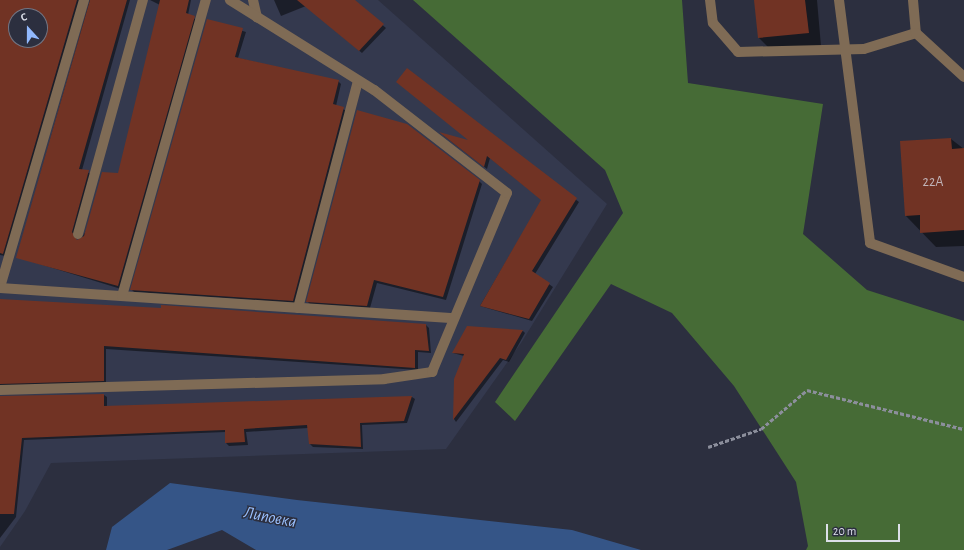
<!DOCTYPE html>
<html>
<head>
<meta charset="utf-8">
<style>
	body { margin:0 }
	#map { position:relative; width:964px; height:550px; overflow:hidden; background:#2c2f3f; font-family:"Alegreya Sans",sans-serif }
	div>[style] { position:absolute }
	.built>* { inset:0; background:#34394e }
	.forest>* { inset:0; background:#466b36 }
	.water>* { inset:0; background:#355587 }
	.shadow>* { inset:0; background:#0007 }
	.building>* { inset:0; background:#713324 }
	.path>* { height:2.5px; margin-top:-1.25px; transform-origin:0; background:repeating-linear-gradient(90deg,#8c8f9c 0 4px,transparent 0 6px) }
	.minor>* { height:10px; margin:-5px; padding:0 5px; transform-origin:5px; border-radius:5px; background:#7f6b55 }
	span { translate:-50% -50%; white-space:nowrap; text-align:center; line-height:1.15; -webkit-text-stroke:3px #2c2f3f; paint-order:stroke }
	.number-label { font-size:14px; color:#c1b4b8 }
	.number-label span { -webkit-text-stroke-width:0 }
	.water-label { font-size:17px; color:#9ac0fe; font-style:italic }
	.north { position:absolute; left:8px; top:8px; width:40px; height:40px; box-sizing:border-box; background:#2c2f3f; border:1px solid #727583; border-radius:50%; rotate:339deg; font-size:11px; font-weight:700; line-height:16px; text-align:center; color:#dcdfe9 }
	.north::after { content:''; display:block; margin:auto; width:14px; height:18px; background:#91b8fd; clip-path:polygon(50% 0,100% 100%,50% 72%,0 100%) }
	.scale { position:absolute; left:826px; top:524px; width:74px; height:18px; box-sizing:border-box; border:2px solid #dcdfe9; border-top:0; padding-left:5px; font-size:12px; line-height:14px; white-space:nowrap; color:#dcdfe9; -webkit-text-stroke:3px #2c2f3f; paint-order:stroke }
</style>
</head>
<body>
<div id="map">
	<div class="built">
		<div style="clip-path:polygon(evenodd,0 0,378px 0,607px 204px,521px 343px,446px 449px,51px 463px,25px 511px,0 547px,0 0,16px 16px,40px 16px,40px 40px,16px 40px,16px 16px)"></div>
	</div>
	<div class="forest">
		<div style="clip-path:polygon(413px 0,682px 0,688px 83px,823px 104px,803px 234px,867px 290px,964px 321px,964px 550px,806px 550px,808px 546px,796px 482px,734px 386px,672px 313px,611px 284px,515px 421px,495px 402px,623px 213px,605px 170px)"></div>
	</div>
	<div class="water">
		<div style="clip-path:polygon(170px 483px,297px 500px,572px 530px,641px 550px,256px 550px,222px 530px,167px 550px,106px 550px,112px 527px)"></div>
	</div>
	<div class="shadow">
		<div style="clip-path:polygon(evenodd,0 0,81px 0,6px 256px,0 255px,0 0,16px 16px,40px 16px,40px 40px,16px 40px,16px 16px)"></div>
		<div style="clip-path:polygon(90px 0,130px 0,82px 170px,91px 174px,75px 240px,80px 241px,119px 175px,160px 5px,150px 0,191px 0,188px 15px,197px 20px,121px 289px,17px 257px)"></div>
		<div style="clip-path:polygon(274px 0,353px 0,386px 28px,362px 53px,306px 6px,281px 16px)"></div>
		<div style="clip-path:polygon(755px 0,817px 0,821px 46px,772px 51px,759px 38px)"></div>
		<div style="clip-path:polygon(208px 20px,246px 32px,238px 58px,338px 81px,341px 84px,336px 106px,347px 111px,296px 303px,134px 292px,132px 290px)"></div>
		<div style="clip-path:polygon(407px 70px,579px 202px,535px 274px,553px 287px,532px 321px,480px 306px,542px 200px,490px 158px,487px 169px,443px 135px,471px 142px)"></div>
		<div style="clip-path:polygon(951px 139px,964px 149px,964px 246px,936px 247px,906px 216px)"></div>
		<div style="clip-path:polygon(479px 181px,482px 184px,446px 300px,377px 283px,370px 308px,310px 304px,307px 301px)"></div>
		<div style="clip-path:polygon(0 300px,426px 325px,429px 328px,431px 353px,418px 352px,418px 370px,106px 349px,106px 383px,0 387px)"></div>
		<div style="clip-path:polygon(523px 331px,525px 333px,509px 362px,503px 360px,456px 422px,454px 419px,455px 380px,464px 356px,453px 353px)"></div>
		<div style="clip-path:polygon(104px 395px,107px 397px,107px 407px,412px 397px,415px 399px,407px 423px,362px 425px,363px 449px,313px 447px,310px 444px,308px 428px,246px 432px,248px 445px,229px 446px,226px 443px,226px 432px,24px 440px,16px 517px,0 538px,0 398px)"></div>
	</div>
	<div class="building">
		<div style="clip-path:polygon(evenodd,0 0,77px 0,3px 254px,0 253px,0 0,16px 16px,40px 16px,40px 40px,16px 40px,16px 16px)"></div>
		<div style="clip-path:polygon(90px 0,127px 0,79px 169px,89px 170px,72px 232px,77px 240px,84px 236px,102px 172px,118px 173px,160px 0,189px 0,186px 13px,195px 16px,118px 286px,16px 258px)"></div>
		<div style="clip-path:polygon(297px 0,355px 0,384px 24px,359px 51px)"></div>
		<div style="clip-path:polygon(754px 0,805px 0,809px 33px,758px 38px)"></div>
		<div style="clip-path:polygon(207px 19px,243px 28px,235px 57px,339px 80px,333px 104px,344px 107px,293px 301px,130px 290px)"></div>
		<div style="clip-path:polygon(407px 68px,577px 198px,532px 271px,550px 283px,529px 319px,480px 306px,541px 200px,487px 156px,484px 167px,439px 132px,468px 140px,396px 82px)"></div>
		<div style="clip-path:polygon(357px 110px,407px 124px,480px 180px,443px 297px,374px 280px,367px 306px,306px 302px)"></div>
		<div style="clip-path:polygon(951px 138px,952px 149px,964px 148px,964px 230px,920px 233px,920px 215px,905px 216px,900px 141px)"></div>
		<div style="clip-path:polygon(0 299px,161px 308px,161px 305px,426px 324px,429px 351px,415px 350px,415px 368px,104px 346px,104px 381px,0 384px)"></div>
		<div style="clip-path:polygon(467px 326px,523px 330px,506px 360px,500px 358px,453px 420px,454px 379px,464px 354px,452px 353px)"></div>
		<div style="clip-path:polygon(104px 394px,104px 406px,412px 396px,404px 421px,360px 423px,361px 447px,309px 444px,307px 425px,244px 429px,245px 442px,225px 443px,225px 430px,22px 438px,14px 514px,0 514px,0 396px)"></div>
	</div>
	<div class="path">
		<div style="left:708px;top:447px;width:56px;rotate:-18.8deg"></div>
		<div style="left:761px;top:429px;width:60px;rotate:-40.3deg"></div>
		<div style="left:807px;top:390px;width:162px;rotate:14deg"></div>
	</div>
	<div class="minor">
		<div style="left:84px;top:0;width:300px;rotate:106.3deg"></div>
		<div style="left:0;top:288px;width:455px;rotate:3.8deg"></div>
		<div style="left:253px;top:0;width:18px;rotate:77deg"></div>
		<div style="left:710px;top:0;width:23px;rotate:83deg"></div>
		<div style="left:713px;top:23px;width:38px;rotate:49deg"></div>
		<div style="left:738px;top:52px;width:126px;rotate:-1.4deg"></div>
		<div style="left:864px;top:49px;width:54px;rotate:-17.1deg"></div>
		<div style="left:839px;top:0;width:245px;rotate:82.7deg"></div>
		<div style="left:870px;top:243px;width:100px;rotate:19.9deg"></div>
		<div style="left:913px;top:0;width:33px;rotate:85deg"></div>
		<div style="left:916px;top:33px;width:65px;rotate:42.5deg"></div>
		<div style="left:78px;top:234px;width:243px;rotate:-74.5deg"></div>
		<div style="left:122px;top:296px;width:308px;rotate:-74.2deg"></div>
		<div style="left:298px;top:308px;width:235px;rotate:-75.2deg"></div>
		<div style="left:0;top:390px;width:384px;rotate:-1.6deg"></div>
		<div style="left:384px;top:379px;width:49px;rotate:-8.3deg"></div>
		<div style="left:432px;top:372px;width:194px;rotate:-67.3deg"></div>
		<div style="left:507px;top:193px;width:168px;rotate:-142.2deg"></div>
		<div style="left:374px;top:90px;width:170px;rotate:-148deg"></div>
	</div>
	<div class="number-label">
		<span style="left:933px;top:182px">22А</span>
	</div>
	<div class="water-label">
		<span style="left:270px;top:517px;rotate:11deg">Липовка</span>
	</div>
	<div class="north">С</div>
	<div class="scale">20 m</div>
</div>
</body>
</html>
